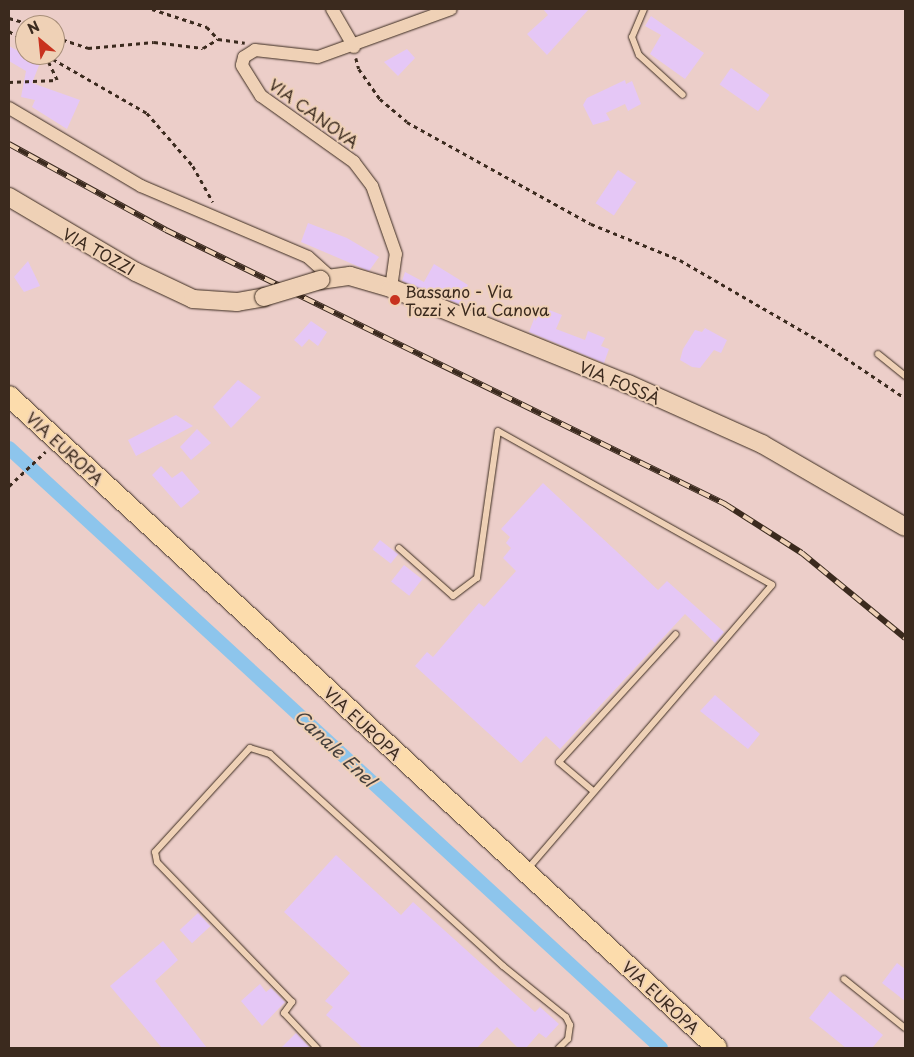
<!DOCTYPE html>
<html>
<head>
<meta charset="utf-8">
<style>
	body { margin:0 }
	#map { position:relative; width:914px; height:1057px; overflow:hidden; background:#eccec9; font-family:"Playpen Sans",sans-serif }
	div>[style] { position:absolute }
	.canal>* { height:14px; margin:-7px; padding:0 7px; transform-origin:7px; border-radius:7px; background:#8dc5ec }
	.building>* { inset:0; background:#e5c7f6; transform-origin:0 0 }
	.path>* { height:2.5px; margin-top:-1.25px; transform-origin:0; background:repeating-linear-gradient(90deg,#3b2a1e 0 4px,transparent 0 8px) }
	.roads { filter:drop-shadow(0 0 1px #3b2a1e) drop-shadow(0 0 1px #3b2a1e) }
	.service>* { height:6px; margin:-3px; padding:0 3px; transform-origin:3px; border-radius:3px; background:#efd1b6 }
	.minor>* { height:12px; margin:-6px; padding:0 6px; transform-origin:6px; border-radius:6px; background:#efd1b6 }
	.secondary>* { height:18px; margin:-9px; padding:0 9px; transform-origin:9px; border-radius:9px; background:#efd1b6 }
	.primary>* { height:20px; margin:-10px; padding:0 10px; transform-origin:10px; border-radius:10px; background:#fcdcac }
	.rail>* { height:5.5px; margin-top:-2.75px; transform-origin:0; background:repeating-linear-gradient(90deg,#efd1b6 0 11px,#3b2a1e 0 22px); box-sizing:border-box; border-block:1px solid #3b2a1e }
	.bridges { filter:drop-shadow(0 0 1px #3b2a1e) drop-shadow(0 0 1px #3b2a1e) }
	.secondary-bridge>* { height:18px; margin:-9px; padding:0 9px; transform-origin:9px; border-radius:9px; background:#efd1b6 }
	.dots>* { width:14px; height:14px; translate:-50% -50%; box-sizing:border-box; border:2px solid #efd1b6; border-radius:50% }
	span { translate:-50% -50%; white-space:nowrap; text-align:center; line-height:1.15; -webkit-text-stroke:4px #efd1b6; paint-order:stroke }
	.street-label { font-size:16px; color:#3b2a1e }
	.poi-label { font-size:16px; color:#3b2a1e }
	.left { translate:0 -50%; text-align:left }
	.water-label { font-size:18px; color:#47413d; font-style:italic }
	.frame { position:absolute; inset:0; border:10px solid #3b2a1e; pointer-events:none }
	.north { position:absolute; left:15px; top:15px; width:50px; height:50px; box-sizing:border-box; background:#efd1b6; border:1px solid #a78e79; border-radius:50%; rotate:332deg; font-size:14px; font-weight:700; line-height:20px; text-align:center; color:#3b2a1e }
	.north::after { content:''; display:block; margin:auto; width:18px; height:22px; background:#c8321e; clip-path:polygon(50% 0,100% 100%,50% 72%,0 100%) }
</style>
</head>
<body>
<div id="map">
	<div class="canal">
		<div style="left:9px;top:448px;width:886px;rotate:42.62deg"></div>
	</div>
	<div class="building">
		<div style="clip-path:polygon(543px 9px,589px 9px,547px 55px,527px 34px,548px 15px)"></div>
		<div style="clip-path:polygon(651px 16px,704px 53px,685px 79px,650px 54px,661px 35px,645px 26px)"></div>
		<div style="clip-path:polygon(9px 46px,40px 63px,32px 83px,80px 100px,67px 129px,32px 107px,35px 100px,21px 97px,26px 71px,9px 61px)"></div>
		<div style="clip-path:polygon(407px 49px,415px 58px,398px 76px,384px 62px)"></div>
		<div style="left:731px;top:68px;width:47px;height:20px;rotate:35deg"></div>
		<div style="clip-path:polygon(625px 80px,626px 84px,632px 81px,641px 104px,628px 111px,625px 104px,606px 113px,610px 120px,593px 125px,583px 105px,587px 98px)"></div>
		<div style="left:618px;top:170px;width:22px;height:40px;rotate:34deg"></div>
		<div style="clip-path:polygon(308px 223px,347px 238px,379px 257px,369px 271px,301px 242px)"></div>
		<div style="clip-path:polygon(28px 261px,40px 286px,24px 292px,14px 277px)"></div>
		<div style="clip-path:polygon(434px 264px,468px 285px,459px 304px,402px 281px,405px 272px,424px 282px)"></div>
		<div style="clip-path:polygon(539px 306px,562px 315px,556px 329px,585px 340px,588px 331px,605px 338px,601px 346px,609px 349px,604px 363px,529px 332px)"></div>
		<div style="clip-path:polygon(311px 321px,327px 332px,318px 346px,309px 339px,302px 347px,294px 340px)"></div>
		<div style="clip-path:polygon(705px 328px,727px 340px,721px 353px,714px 350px,700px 368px,692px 367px,680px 360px,683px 349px,695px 330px,702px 332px)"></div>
		<div style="clip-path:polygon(238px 380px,261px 397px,231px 428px,213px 407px)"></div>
		<div style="clip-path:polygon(176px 415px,193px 426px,136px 456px,128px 440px)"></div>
		<div style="clip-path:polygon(197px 429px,211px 443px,191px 460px,180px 447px)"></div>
		<div style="clip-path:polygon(161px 466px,172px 478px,182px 471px,200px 492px,181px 508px,152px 475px)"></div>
		<div style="clip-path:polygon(543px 483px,658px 590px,667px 581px,724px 632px,715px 643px,685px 614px,560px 749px,546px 736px,521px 763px,415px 666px,427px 652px,433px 657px,479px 603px,484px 607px,516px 571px,503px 558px,511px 548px,506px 543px,510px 537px,501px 529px)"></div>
		<div style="left:380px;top:540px;width:23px;height:12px;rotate:38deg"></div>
		<div style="left:404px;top:565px;width:23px;height:21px;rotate:38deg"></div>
		<div style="clip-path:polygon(715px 695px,760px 734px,748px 749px,700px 711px)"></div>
		<div style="clip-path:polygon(336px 855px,401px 915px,413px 902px,535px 1012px,540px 1007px,559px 1024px,546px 1038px,539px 1033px,526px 1048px,518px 1048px,497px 1027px,477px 1048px,363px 1048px,326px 1015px,333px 1007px,325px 1001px,350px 973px,284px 912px)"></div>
		<div style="left:198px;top:913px;width:18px;height:25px;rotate:47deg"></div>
		<div style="clip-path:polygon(163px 941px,178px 960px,155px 981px,207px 1048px,162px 1048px,110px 986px)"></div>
		<div style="clip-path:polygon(897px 963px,905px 969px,905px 1001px,882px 983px)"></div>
		<div style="clip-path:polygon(260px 984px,266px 992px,271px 988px,285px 1002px,262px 1026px,241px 1001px)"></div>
		<div style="clip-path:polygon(830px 991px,883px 1035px,872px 1048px,846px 1048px,809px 1018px)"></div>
		<div style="clip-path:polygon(296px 1033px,310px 1048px,281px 1048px)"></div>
	</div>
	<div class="path">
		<div style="left:152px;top:9px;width:58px;rotate:18.1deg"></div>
		<div style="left:207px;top:27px;width:16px;rotate:47deg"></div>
		<div style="left:218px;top:39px;width:27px;rotate:8deg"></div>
		<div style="left:9px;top:18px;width:26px;rotate:16deg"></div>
		<div style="left:9px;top:31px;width:19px;rotate:32deg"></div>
		<div style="left:55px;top:37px;width:35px;rotate:18deg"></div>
		<div style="left:88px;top:48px;width:66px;rotate:-5.2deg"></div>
		<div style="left:154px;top:42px;width:49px;rotate:7deg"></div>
		<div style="left:203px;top:48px;width:17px;rotate:-31deg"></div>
		<div style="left:46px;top:55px;width:116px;rotate:29.9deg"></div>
		<div style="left:147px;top:113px;width:70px;rotate:49deg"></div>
		<div style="left:193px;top:166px;width:41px;rotate:60.9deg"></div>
		<div style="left:356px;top:58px;width:11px;rotate:75deg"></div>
		<div style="left:359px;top:69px;width:37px;rotate:55deg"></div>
		<div style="left:380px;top:99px;width:35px;rotate:40deg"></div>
		<div style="left:407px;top:122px;width:210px;rotate:29deg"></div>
		<div style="left:591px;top:224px;width:96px;rotate:22deg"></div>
		<div style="left:680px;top:260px;width:168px;rotate:30.1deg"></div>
		<div style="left:825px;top:344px;width:97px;rotate:34deg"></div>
		<div style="left:9px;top:82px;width:48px;rotate:-2.4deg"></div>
		<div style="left:57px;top:80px;width:28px;rotate:-116deg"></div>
		<div style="left:9px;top:486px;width:50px;rotate:-43.4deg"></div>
	</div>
	<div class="roads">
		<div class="service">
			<div style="left:644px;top:9px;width:30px;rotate:113deg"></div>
			<div style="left:632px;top:37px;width:19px;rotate:69deg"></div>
			<div style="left:639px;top:55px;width:59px;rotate:42.3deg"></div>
			<div style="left:878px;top:354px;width:35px;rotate:39deg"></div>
			<div style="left:399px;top:548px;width:72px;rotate:41.6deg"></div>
			<div style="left:453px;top:596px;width:30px;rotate:-37deg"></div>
			<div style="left:477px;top:578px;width:148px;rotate:-81.9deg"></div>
			<div style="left:498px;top:431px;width:314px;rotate:29.3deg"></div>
			<div style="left:772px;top:585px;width:374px;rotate:130.7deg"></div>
			<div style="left:592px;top:790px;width:43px;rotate:-139.7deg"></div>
			<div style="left:559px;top:762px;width:173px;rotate:-47.6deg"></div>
			<div style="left:844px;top:979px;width:78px;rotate:38.8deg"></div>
			<div style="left:317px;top:1048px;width:48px;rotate:-133.3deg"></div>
			<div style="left:284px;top:1013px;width:14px;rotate:-54deg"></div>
			<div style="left:292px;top:1002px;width:194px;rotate:-134deg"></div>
			<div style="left:157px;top:862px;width:10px;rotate:-101deg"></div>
			<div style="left:155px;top:852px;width:141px;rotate:-47.6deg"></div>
			<div style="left:250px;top:748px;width:21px;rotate:17deg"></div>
			<div style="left:270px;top:754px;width:315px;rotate:42.3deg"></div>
			<div style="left:503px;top:966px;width:81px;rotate:39deg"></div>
			<div style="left:566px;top:1017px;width:9px;rotate:63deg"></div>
			<div style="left:570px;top:1025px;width:14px;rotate:98deg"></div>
			<div style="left:568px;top:1039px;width:13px;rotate:135deg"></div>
		</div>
		<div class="minor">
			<div style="left:332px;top:9px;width:44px;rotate:59.9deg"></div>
			<div style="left:9px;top:108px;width:153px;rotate:30.6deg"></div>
			<div style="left:141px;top:186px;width:181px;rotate:23deg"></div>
			<div style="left:308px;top:257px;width:31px;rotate:42deg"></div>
			<div style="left:391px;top:288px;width:34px;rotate:-82deg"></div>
			<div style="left:396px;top:254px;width:72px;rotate:-109.4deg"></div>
			<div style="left:372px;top:186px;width:30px;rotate:-127deg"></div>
			<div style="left:354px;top:162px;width:114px;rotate:-144.6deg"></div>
			<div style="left:261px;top:96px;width:36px;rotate:-122deg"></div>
			<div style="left:242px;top:65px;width:8px;rotate:-76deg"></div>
			<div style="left:244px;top:57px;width:13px;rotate:-32deg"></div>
			<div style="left:255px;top:50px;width:63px;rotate:6.3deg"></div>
			<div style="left:318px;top:57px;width:141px;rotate:-19.8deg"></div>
		</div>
		<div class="secondary">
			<div style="left:9px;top:197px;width:147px;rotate:30.6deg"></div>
			<div style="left:136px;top:272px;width:63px;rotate:25.3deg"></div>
			<div style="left:193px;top:299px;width:44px;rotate:3.9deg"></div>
			<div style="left:237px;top:302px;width:27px;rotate:-10deg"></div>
			<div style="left:320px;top:280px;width:30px;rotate:-8deg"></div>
			<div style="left:350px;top:276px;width:43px;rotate:16.3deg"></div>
			<div style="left:391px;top:288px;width:256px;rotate:22.1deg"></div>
			<div style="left:628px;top:384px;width:147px;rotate:24.1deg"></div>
			<div style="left:762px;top:444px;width:165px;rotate:30.1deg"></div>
		</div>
		<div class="primary">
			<div style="left:9px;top:396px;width:962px;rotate:42.64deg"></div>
		</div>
	</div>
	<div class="rail">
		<div style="left:9px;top:144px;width:179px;rotate:28.7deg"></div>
		<div style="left:166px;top:230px;width:623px;rotate:26.11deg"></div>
		<div style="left:725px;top:504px;width:91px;rotate:32.5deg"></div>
		<div style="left:802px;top:553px;width:134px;rotate:39.5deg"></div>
	</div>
	<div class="bridges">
		<div class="secondary-bridge">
			<div style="left:264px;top:297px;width:59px;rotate:-16.9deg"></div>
		</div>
	</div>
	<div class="dots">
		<div style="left:395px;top:300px;background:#c8321e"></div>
	</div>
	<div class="street-label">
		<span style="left:314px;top:113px;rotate:36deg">VIA CANOVA</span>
		<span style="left:99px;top:251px;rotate:29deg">VIA TOZZI</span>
		<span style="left:620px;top:382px;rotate:23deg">VIA FOSSÀ</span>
		<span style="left:65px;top:448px;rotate:43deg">VIA EUROPA</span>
		<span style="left:363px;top:723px;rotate:43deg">VIA EUROPA</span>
		<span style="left:661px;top:997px;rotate:43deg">VIA EUROPA</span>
	</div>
	<div class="poi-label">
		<span class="left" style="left:405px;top:300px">Bassano - Via<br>Tozzi x Via Canova</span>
	</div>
	<div class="water-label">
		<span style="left:335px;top:748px;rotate:43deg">Canale Enel</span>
	</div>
	<div class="frame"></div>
	<div class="north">N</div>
</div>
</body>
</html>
